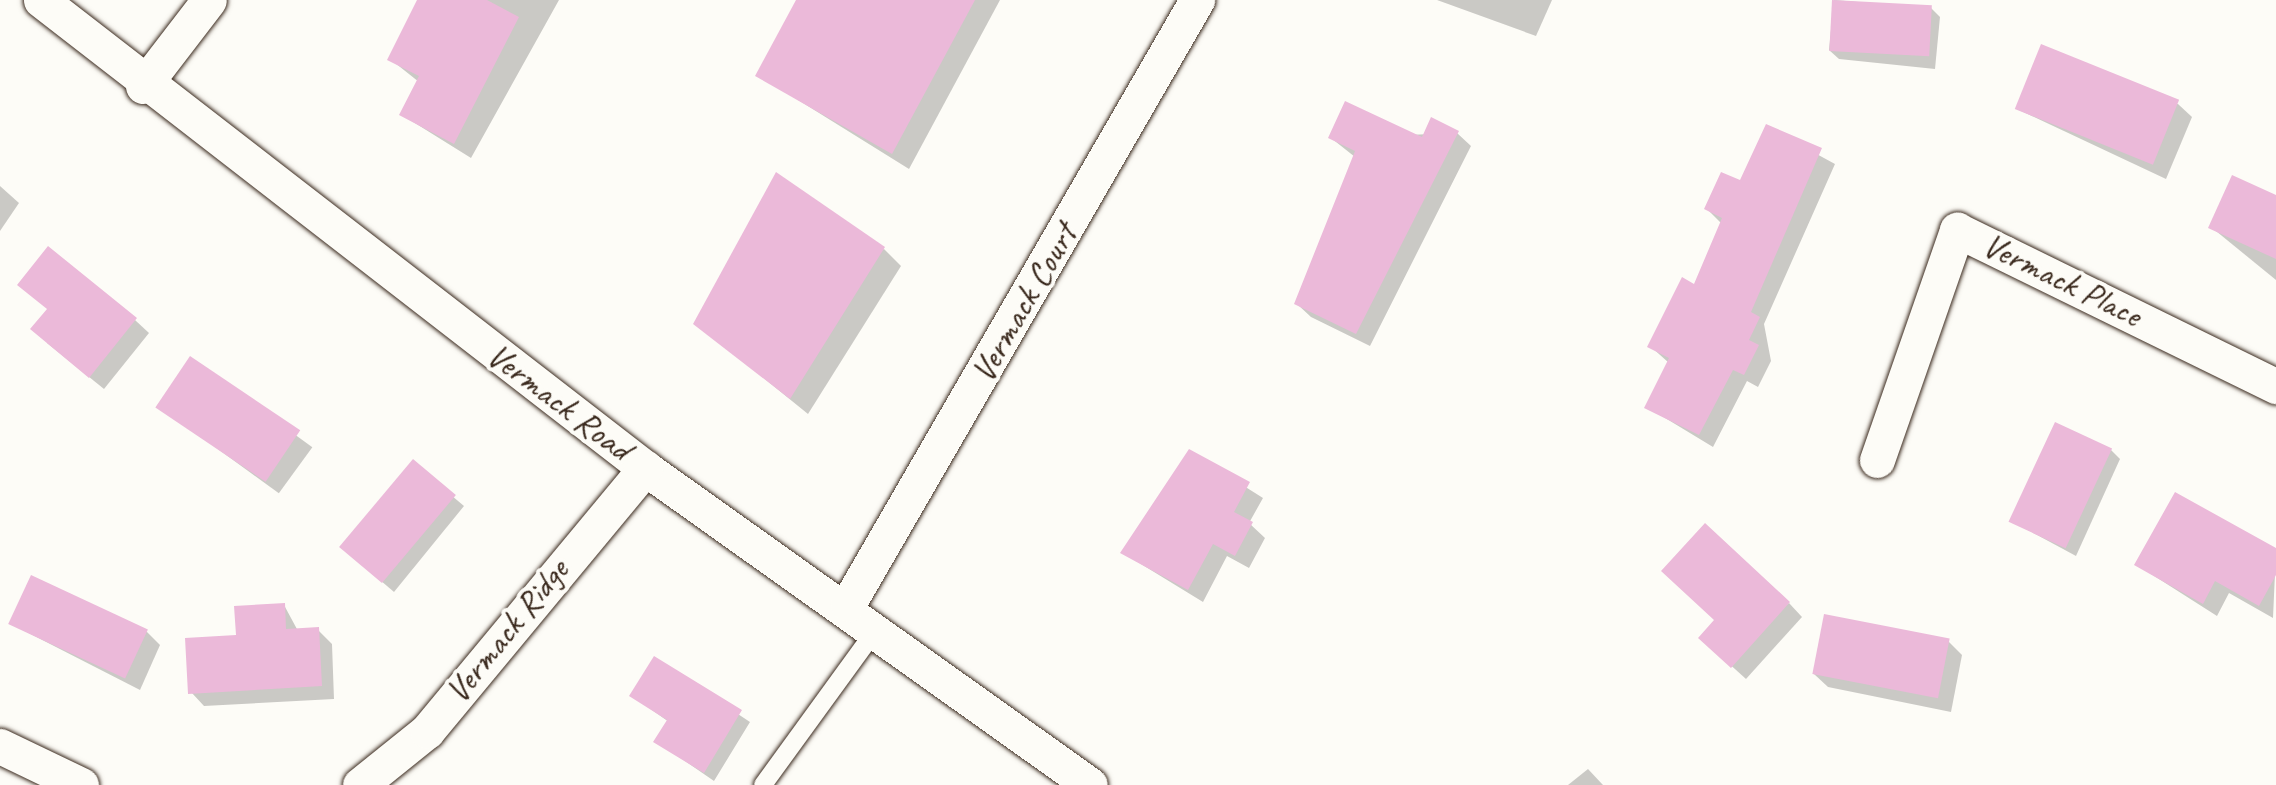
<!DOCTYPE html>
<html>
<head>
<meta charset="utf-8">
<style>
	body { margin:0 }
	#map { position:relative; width:2276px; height:785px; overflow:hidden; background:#fdfcf7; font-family:Caveat,sans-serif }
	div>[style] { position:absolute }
	.shadow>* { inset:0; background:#0003; transform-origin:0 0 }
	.building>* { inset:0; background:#ebb9d9; transform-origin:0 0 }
	.roads { filter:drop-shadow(0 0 2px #3b2a1e) drop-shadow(0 0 2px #3b2a1e) }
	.service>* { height:18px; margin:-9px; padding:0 9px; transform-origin:9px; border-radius:9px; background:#fdfcf7 }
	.minor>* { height:35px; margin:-17.5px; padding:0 17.5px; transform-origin:17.5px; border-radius:17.5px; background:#fdfcf7 }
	span { translate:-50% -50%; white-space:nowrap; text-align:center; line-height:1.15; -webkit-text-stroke:8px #fdfcf7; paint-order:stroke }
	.street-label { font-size:35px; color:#3b2a1e }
</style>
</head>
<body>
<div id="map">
	<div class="shadow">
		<div style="clip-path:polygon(420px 0,559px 0,471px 158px,402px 115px,419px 82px,390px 59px)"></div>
		<div style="clip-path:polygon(799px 0,1000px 0,909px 169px,758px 75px)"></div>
		<div style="clip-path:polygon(1437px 0,1552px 0,1536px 36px)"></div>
		<div style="clip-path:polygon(1834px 0,1931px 8px,1940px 17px,1935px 69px,1839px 59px,1829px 50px)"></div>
		<div style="clip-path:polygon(2178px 104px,2192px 117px,2166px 179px,2017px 109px)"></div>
		<div style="clip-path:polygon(1767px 127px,1835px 164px,1764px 324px,1771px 361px,1758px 387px,1747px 381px,1713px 447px,1647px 407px,1669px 363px,1650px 346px,1695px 287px,1721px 223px,1707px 209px,1742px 184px)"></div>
		<div style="clip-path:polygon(1457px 133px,1471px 146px,1370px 346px,1311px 317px,1297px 304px,1355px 157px,1331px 138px)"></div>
		<div style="clip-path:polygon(0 186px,19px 203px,0 231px)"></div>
		<div style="clip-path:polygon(2276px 197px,2276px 280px,2211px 227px)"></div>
		<div style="clip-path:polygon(884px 249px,901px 266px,808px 414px,696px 323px)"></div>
		<div style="clip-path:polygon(135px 320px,149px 333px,104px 389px,47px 343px)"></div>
		<div style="left:191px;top:359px;width:150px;height:57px;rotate:36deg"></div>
		<div style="clip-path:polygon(2111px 450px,2120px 459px,2076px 556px,2013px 522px)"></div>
		<div style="clip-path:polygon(1190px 452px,1263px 498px,1249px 523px,1265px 538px,1249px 568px,1227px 556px,1203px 602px,1123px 553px)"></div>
		<div style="clip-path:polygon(413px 463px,464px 506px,394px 592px,353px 557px)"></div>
		<div style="clip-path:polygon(2276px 551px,2273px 618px,2229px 593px,2217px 616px,2137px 565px)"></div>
		<div style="clip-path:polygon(1789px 603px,1802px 617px,1746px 679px,1715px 651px)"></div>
		<div style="clip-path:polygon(284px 605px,298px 631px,318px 630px,332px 644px,334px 699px,204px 706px,191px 692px,238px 637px)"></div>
		<div style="clip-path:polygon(11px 624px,147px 632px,160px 645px,140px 690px)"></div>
		<div style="clip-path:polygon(1948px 641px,1962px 655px,1951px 712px,1828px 687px,1814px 674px)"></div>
		<div style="clip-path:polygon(655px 659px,750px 722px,714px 781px,656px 741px,669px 722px,632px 696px)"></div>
		<div style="clip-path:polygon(1588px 769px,1603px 785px,1568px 785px)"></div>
	</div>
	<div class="building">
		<div style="clip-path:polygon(417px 0,487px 0,519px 17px,454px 144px,399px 115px,419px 76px,387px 60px)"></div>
		<div style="clip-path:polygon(796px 0,975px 0,892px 154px,755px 76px)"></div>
		<div style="left:1832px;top:0;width:100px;height:51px;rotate:3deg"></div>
		<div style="left:2041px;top:44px;width:149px;height:70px;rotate:22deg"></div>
		<div style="clip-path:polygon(1345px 101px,1422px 137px,1431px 117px,1459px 131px,1356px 334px,1294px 304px,1355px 151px,1328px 138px)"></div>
		<div style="clip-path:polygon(1766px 124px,1822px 148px,1751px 312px,1760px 317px,1749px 340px,1759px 345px,1744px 375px,1733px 370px,1699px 435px,1644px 408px,1669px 358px,1647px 347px,1682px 277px,1694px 284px,1722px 218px,1704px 209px,1721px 172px,1740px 180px)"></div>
		<div style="clip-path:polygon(776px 172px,885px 247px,790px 399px,693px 324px)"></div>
		<div style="clip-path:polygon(2232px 175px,2276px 195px,2276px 259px,2208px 228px)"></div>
		<div style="clip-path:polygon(48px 246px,137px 318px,89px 378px,30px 329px,47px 309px,17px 285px)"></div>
		<div style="left:190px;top:356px;width:133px;height:62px;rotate:34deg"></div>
		<div style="left:2055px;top:422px;width:63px;height:110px;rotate:25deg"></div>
		<div style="clip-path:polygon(1189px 449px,1250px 482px,1234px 512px,1253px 522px,1235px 556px,1213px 544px,1188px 590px,1120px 553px)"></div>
		<div style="left:413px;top:459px;width:56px;height:115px;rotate:40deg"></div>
		<div style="clip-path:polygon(2175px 492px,2276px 548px,2276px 575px,2259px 606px,2215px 581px,2203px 604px,2134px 565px)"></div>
		<div style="clip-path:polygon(1705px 523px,1790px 602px,1731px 668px,1698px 638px,1714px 620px,1661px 571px)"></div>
		<div style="left:31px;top:575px;width:129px;height:54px;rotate:25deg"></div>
		<div style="clip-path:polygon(285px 603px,286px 629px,319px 627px,322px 686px,188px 694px,185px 638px,236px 635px,234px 606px)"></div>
		<div style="left:1824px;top:614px;width:128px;height:61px;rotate:11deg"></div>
		<div style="clip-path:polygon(654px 656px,742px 710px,704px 773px,653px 742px,667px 720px,629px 696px)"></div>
	</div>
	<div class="roads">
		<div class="service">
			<div style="left:763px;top:785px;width:194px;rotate:-54deg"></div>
		</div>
		<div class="minor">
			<div style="left:41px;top:0;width:764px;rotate:37.77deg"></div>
			<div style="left:645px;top:468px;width:546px;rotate:35.46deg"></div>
			<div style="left:143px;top:86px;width:108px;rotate:-52.5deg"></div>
			<div style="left:1877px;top:460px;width:244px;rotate:-70.8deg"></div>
			<div style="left:1957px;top:230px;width:355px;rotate:26.1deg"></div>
			<div style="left:848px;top:604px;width:698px;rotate:-59.98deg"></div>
			<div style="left:0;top:746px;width:90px;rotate:25.7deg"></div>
			<div style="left:360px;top:785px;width:86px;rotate:-38.9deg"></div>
			<div style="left:427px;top:731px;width:342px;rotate:-50.3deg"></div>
		</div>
	</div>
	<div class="street-label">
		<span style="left:2062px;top:280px;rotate:26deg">Vermack Place</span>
		<span style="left:1024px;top:303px;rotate:-60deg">Vermack Court</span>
		<span style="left:559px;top:402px;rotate:37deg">Vermack Road</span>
		<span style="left:507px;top:631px;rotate:-51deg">Vermack Ridge</span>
	</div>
</div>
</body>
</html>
